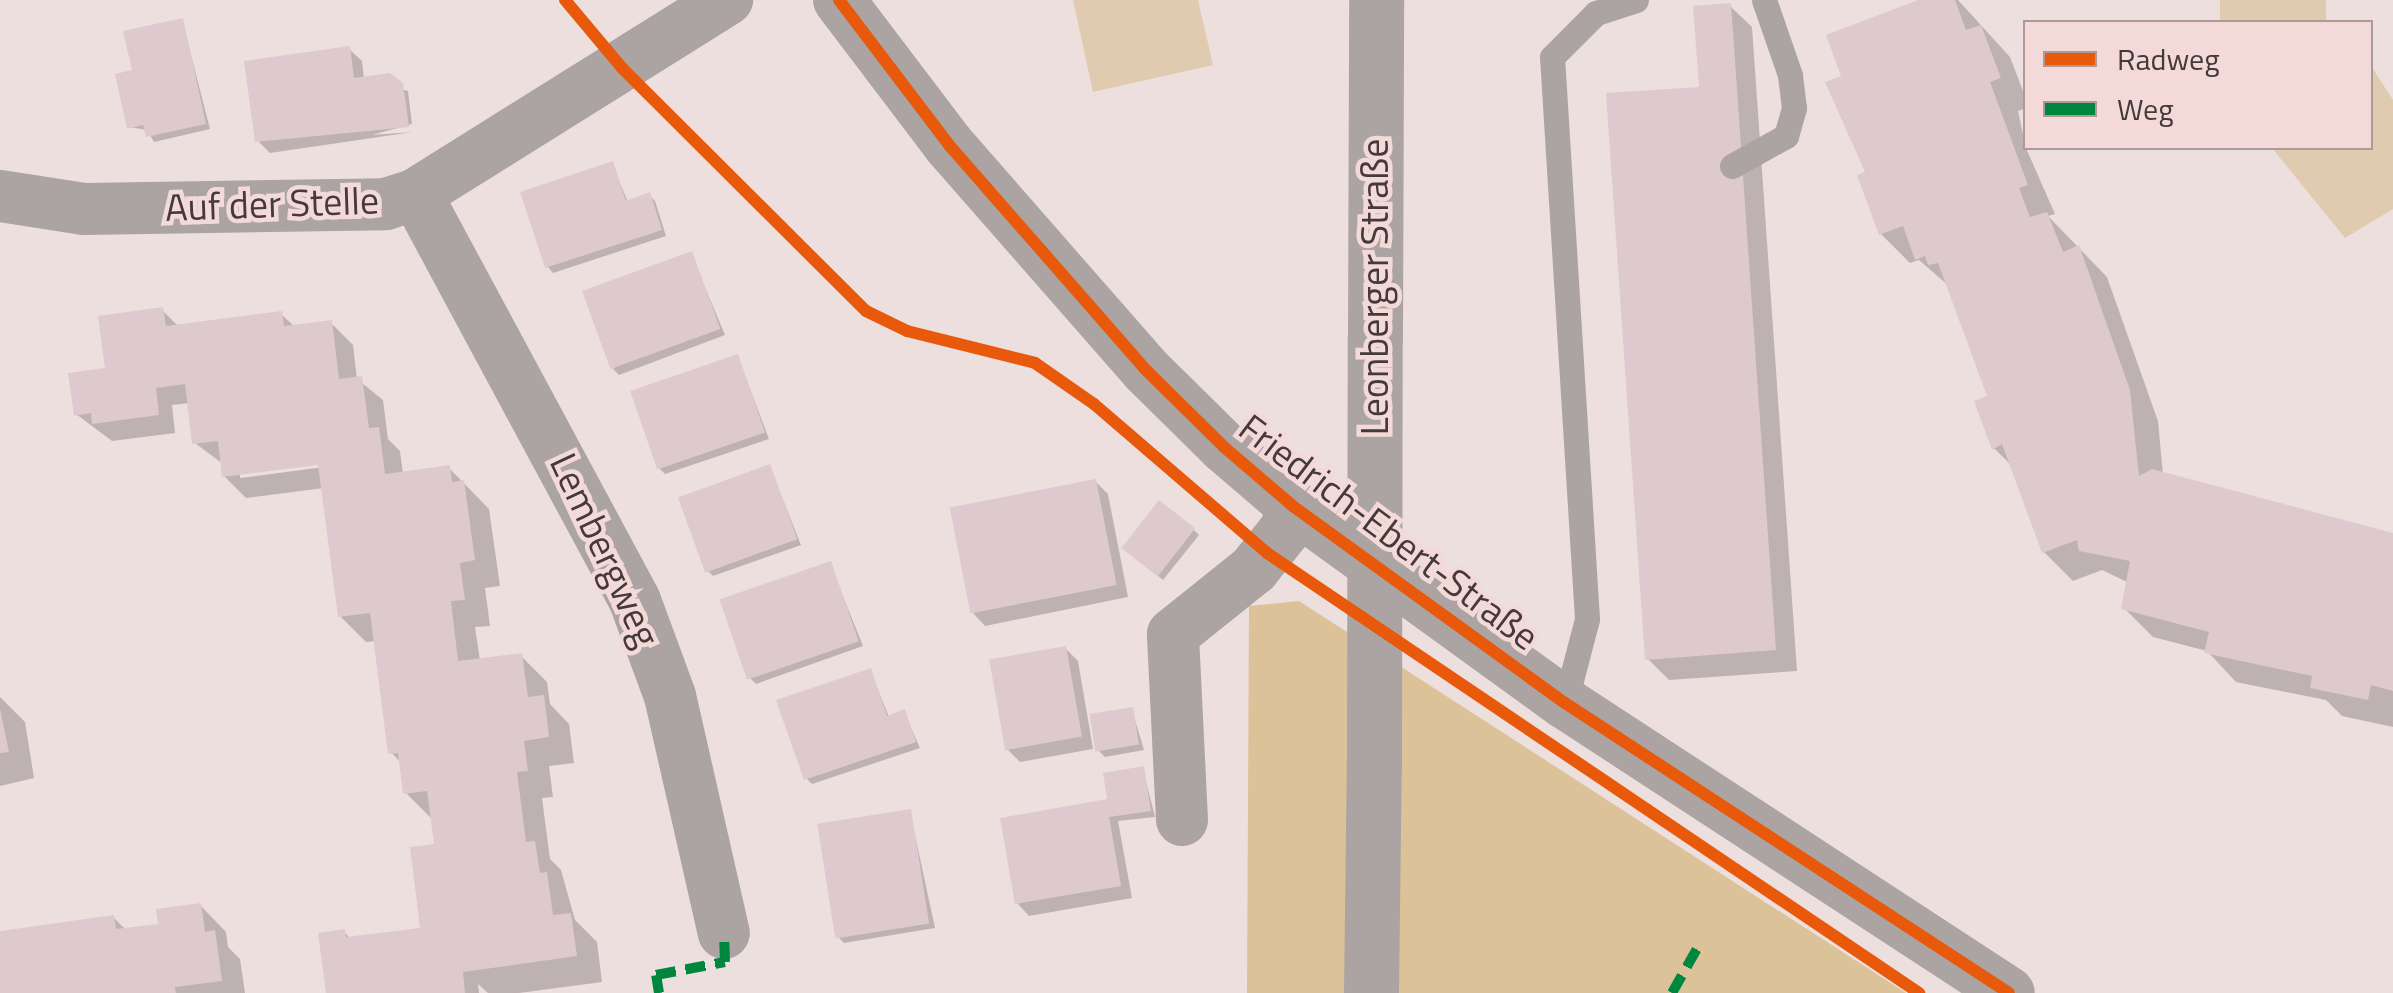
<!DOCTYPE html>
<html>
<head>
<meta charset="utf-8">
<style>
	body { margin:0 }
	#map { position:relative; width:2393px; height:993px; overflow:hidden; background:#eddfde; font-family:"Titillium Web",sans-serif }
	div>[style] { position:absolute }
	.green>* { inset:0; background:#e0cbb0; transform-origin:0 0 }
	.forest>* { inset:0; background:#dcc299 }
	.shadow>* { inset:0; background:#0003 }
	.building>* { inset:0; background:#dec9cf; transform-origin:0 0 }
	.lane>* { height:25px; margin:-12.5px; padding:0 12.5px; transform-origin:12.5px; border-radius:12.5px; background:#aba4a2 }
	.street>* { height:52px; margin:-26px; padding:0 26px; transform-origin:26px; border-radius:26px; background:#aba4a2 }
	.secondary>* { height:55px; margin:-27.5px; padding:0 27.5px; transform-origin:27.5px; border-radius:27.5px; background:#aca4a2 }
	.secondary-bridge>* { height:55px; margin:-27.5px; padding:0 27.5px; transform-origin:27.5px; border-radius:27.5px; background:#aca4a2 }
	.quiet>* { height:10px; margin-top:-5px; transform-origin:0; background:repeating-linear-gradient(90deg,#00873e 0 20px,transparent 0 30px) }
	.cycleway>* { height:12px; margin:-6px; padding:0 6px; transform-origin:6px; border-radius:6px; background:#e8590c }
	span { translate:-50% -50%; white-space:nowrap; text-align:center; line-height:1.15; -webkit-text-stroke:9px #f3dad8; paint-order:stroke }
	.street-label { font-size:38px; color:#443a39 }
	.legend { position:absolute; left:2023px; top:20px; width:350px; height:130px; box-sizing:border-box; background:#f3dad8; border:2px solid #ad9a98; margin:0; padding:12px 18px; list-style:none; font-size:30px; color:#443a39 }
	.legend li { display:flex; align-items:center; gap:20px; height:50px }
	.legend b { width:50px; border:2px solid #ad9a98 }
</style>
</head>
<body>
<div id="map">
	<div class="green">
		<div style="clip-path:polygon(1073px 0,1198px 0,1213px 65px,1093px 92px)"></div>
		<div style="left:2220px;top:0;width:106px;height:22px"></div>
		<div style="clip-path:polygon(2371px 66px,2393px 100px,2393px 209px,2345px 238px,2272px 148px,2370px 148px)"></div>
	</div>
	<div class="forest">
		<div style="clip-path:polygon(1299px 601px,1906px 993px,1247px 993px,1249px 606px)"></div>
	</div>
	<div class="shadow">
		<div style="clip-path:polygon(1926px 0,1958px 0,2010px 57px,2026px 99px,2026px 108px,2018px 111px,2026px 148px,2055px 214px,2048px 216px,2107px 277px,2158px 421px,2163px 475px,2393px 536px,2393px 727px,2342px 716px,2326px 700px,2236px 682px,2207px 651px,2153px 637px,2124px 608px,2129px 583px,2102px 570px,2073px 581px,2044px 552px,2014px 468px,1994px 448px,1990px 398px,1949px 286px,1919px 260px,1910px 263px,1881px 234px,1844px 77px)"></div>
		<div style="clip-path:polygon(1730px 6px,1752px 27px,1797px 671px,1669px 680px,1648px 659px,1702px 89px)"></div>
		<div style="clip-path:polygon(182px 20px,210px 129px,154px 142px,147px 130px,129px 127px,135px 72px)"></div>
		<div style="clip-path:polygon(349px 49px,362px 61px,364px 79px,408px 91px,412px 124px,372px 135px,413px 132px,270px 153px,258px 141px)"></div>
		<div style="clip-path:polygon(612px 164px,628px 202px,649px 195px,655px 201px,666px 236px,553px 273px,548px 267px)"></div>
		<div style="clip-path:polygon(691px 254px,725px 335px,619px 375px,613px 369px)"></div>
		<div style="clip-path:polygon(evenodd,162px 310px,179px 327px,281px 314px,295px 327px,331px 323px,353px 345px,357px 379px,383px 400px,388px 439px,400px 451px,403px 474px,449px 468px,489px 509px,500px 586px,485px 588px,490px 626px,475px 627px,480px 661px,521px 656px,547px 682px,550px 704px,569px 724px,574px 763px,549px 766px,553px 797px,542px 798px,550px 859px,561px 870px,575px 920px,597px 942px,602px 982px,519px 993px,488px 993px,478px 984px,479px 993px,328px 993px,344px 932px,351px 939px,423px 930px,436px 846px,433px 820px,406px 793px,402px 764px,391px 752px,377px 641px,366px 642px,340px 616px,324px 488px,246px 498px,224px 476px,223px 464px,195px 443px,190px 403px,172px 405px,175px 433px,112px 441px,76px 414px,162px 310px,330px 461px,331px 466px,240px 478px,240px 473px,330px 461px)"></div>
		<div style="clip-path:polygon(738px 357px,769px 439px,665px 474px,659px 468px)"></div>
		<div style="clip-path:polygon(770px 467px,801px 545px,713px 576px,707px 570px)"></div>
		<div style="clip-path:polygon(1095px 481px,1108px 494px,1128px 597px,985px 626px,973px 613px)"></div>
		<div style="clip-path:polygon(1193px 529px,1199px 535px,1163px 580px,1130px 553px)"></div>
		<div style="clip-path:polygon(830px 564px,863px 646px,756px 684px,750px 678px)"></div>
		<div style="clip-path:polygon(1065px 648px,1078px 661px,1093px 749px,1020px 762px,1007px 749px)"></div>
		<div style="clip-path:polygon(870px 670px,889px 717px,904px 712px,920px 748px,812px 784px,806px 778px)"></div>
		<div style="clip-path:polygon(0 697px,25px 722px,34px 778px,0 786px)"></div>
		<div style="clip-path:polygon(1132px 710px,1144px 750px,1105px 757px,1099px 751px)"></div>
		<div style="clip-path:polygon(1143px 769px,1155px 817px,1118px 821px,1132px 898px,1029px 916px,1017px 903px)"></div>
		<div style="clip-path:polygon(910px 812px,935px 928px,844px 943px,838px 937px)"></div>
		<div style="clip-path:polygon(200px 905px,226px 932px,228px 947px,240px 959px,245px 993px,0 993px,0 933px,113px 917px,126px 930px,161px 926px)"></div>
	</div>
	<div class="building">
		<div style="clip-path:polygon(1918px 0,1955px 0,1966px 30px,1981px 25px,2001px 78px,1990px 82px,2028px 185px,2019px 188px,2030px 217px,2047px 212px,2063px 252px,2079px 245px,2130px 390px,2139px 476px,2152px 469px,2393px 533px,2393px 691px,2371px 685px,2368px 700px,2310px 688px,2312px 676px,2204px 653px,2209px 632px,2121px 609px,2130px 561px,2079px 551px,2077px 540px,2042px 553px,2002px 444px,1992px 450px,1974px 401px,1987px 396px,1938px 263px,1928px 265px,1925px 256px,1915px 260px,1903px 226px,1879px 235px,1857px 175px,1865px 172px,1825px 82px,1841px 76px,1826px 35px)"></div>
		<div style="clip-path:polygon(1731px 3px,1776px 650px,1645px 660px,1606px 93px,1699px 87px,1693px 6px)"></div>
		<div style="clip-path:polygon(183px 18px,206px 124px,146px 137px,143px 125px,127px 129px,115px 74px,132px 70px,123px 31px)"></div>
		<div style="clip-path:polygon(350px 46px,354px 78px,390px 73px,403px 83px,409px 127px,255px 142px,244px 61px)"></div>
		<div style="clip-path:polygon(613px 161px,626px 201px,650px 192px,662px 230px,545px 268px,520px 192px)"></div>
		<div style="left:692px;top:251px;width:83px;height:117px;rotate:70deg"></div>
		<div style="clip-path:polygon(163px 307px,166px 326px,282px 311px,284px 326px,332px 320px,339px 379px,362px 376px,369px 428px,379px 427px,385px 474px,450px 465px,452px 482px,464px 480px,475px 560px,460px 563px,465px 600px,451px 601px,458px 661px,522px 653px,528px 697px,544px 695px,549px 737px,524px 741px,528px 771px,517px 772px,526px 842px,535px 841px,540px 873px,547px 872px,553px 915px,571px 913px,577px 956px,463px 972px,465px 993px,326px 993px,318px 933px,345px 929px,346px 937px,420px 928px,410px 847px,434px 844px,427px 791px,403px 794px,398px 753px,388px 754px,370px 613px,338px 617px,318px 465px,222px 477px,218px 441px,192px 444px,185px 384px,156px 388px,159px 415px,92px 424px,91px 413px,74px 416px,68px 373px,105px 368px,98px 316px)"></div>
		<div style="left:738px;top:354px;width:83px;height:114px;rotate:71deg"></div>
		<div style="left:770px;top:464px;width:80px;height:98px;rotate:70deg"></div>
		<div style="left:1096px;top:479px;width:108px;height:149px;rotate:79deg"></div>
		<div style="left:1159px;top:500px;width:46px;height:61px;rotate:38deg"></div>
		<div style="left:831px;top:561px;width:85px;height:118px;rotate:71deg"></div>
		<div style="left:1066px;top:646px;width:92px;height:78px;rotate:80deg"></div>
		<div style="clip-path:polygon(871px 668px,887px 716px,905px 709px,916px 742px,804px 780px,776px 700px)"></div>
		<div style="left:1133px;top:707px;width:38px;height:44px;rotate:81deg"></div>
		<div style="clip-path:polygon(0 709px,9px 752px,0 753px)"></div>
		<div style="clip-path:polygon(1144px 766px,1151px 811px,1109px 817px,1121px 886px,1015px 904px,1000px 818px,1107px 799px,1103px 773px)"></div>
		<div style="left:911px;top:809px;width:116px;height:95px;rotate:81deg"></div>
		<div style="clip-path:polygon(201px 903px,205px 932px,215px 930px,222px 981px,175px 987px,176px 993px,0 993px,0 931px,114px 915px,116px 929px,158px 924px,156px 909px)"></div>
	</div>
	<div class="lane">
		<div style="left:1732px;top:166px;width:62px;rotate:-29.1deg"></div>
		<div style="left:1786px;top:136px;width:29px;rotate:-74deg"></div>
		<div style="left:1794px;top:108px;width:33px;rotate:-97deg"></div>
		<div style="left:1790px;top:75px;width:79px;rotate:-109.1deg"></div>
		<div style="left:1565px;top:703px;width:87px;rotate:-75.3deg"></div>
		<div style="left:1587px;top:619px;width:563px;rotate:-93.56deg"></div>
		<div style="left:1552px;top:57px;width:62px;rotate:-45deg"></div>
		<div style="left:1596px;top:13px;width:42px;rotate:-18deg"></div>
	</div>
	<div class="street">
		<div style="left:839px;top:0;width:182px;rotate:52.8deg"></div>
		<div style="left:949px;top:145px;width:299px;rotate:48.8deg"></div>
		<div style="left:1146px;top:370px;width:110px;rotate:44.6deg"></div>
		<div style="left:1224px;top:447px;width:92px;rotate:40.6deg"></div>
		<div style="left:1294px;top:507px;width:334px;rotate:35.9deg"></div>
		<div style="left:1565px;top:703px;width:530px;rotate:33.15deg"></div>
		<div style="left:416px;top:194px;width:462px;rotate:61.7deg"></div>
		<div style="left:635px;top:601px;width:101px;rotate:69.8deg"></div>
		<div style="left:670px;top:696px;width:243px;rotate:77.2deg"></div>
		<div style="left:0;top:196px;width:85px;rotate:8.8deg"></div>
		<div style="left:84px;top:209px;width:302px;rotate:-0.9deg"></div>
		<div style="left:386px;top:204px;width:32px;rotate:-18deg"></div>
		<div style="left:416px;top:194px;width:367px;rotate:-32deg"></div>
		<div style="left:1182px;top:820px;width:186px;rotate:-92.8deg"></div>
		<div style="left:1173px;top:634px;width:104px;rotate:-38.7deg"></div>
		<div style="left:1254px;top:569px;width:50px;rotate:-51.5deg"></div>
		<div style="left:1285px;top:530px;width:25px;rotate:-69deg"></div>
	</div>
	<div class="secondary">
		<div style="left:1375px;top:337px;width:337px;rotate:-89.8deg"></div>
		<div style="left:1371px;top:993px;width:232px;rotate:-89.3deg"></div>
	</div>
	<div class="secondary-bridge">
		<div style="left:1374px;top:761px;width:424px;rotate:-89.9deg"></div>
	</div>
	<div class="quiet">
		<div style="left:659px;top:993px;width:18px;rotate:-99deg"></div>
		<div style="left:656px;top:975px;width:70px;rotate:-10.7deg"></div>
		<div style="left:725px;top:962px;width:29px;rotate:-92deg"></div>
		<div style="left:1672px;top:993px;width:55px;rotate:-60.6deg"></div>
	</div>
	<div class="cycleway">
		<div style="left:565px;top:0;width:89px;rotate:50deg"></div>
		<div style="left:622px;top:68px;width:344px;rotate:44.9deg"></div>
		<div style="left:866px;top:311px;width:46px;rotate:26deg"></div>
		<div style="left:907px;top:331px;width:132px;rotate:14deg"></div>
		<div style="left:1035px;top:363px;width:72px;rotate:34.8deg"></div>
		<div style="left:1094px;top:404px;width:228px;rotate:40.7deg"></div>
		<div style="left:1267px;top:553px;width:787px;rotate:34.01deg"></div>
		<div style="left:839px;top:0;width:182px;rotate:52.8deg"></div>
		<div style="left:949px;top:145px;width:299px;rotate:48.8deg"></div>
		<div style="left:1146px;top:370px;width:110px;rotate:44.6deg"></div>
		<div style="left:1224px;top:447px;width:92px;rotate:40.6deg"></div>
		<div style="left:1294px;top:507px;width:334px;rotate:35.9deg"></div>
		<div style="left:1565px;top:703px;width:530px;rotate:33.15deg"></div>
	</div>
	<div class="street-label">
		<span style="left:272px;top:204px;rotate:-2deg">Auf der Stelle</span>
		<span style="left:1375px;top:287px;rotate:-90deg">Leonberger Straße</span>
		<span style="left:1389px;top:532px;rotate:37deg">Friedrich-Ebert-Straße</span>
		<span style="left:605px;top:550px;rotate:65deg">Lembergweg</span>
	</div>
	<ul class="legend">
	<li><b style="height:12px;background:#e8590c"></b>Radweg</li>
	<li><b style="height:12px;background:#00873e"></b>Weg</li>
	</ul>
</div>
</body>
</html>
